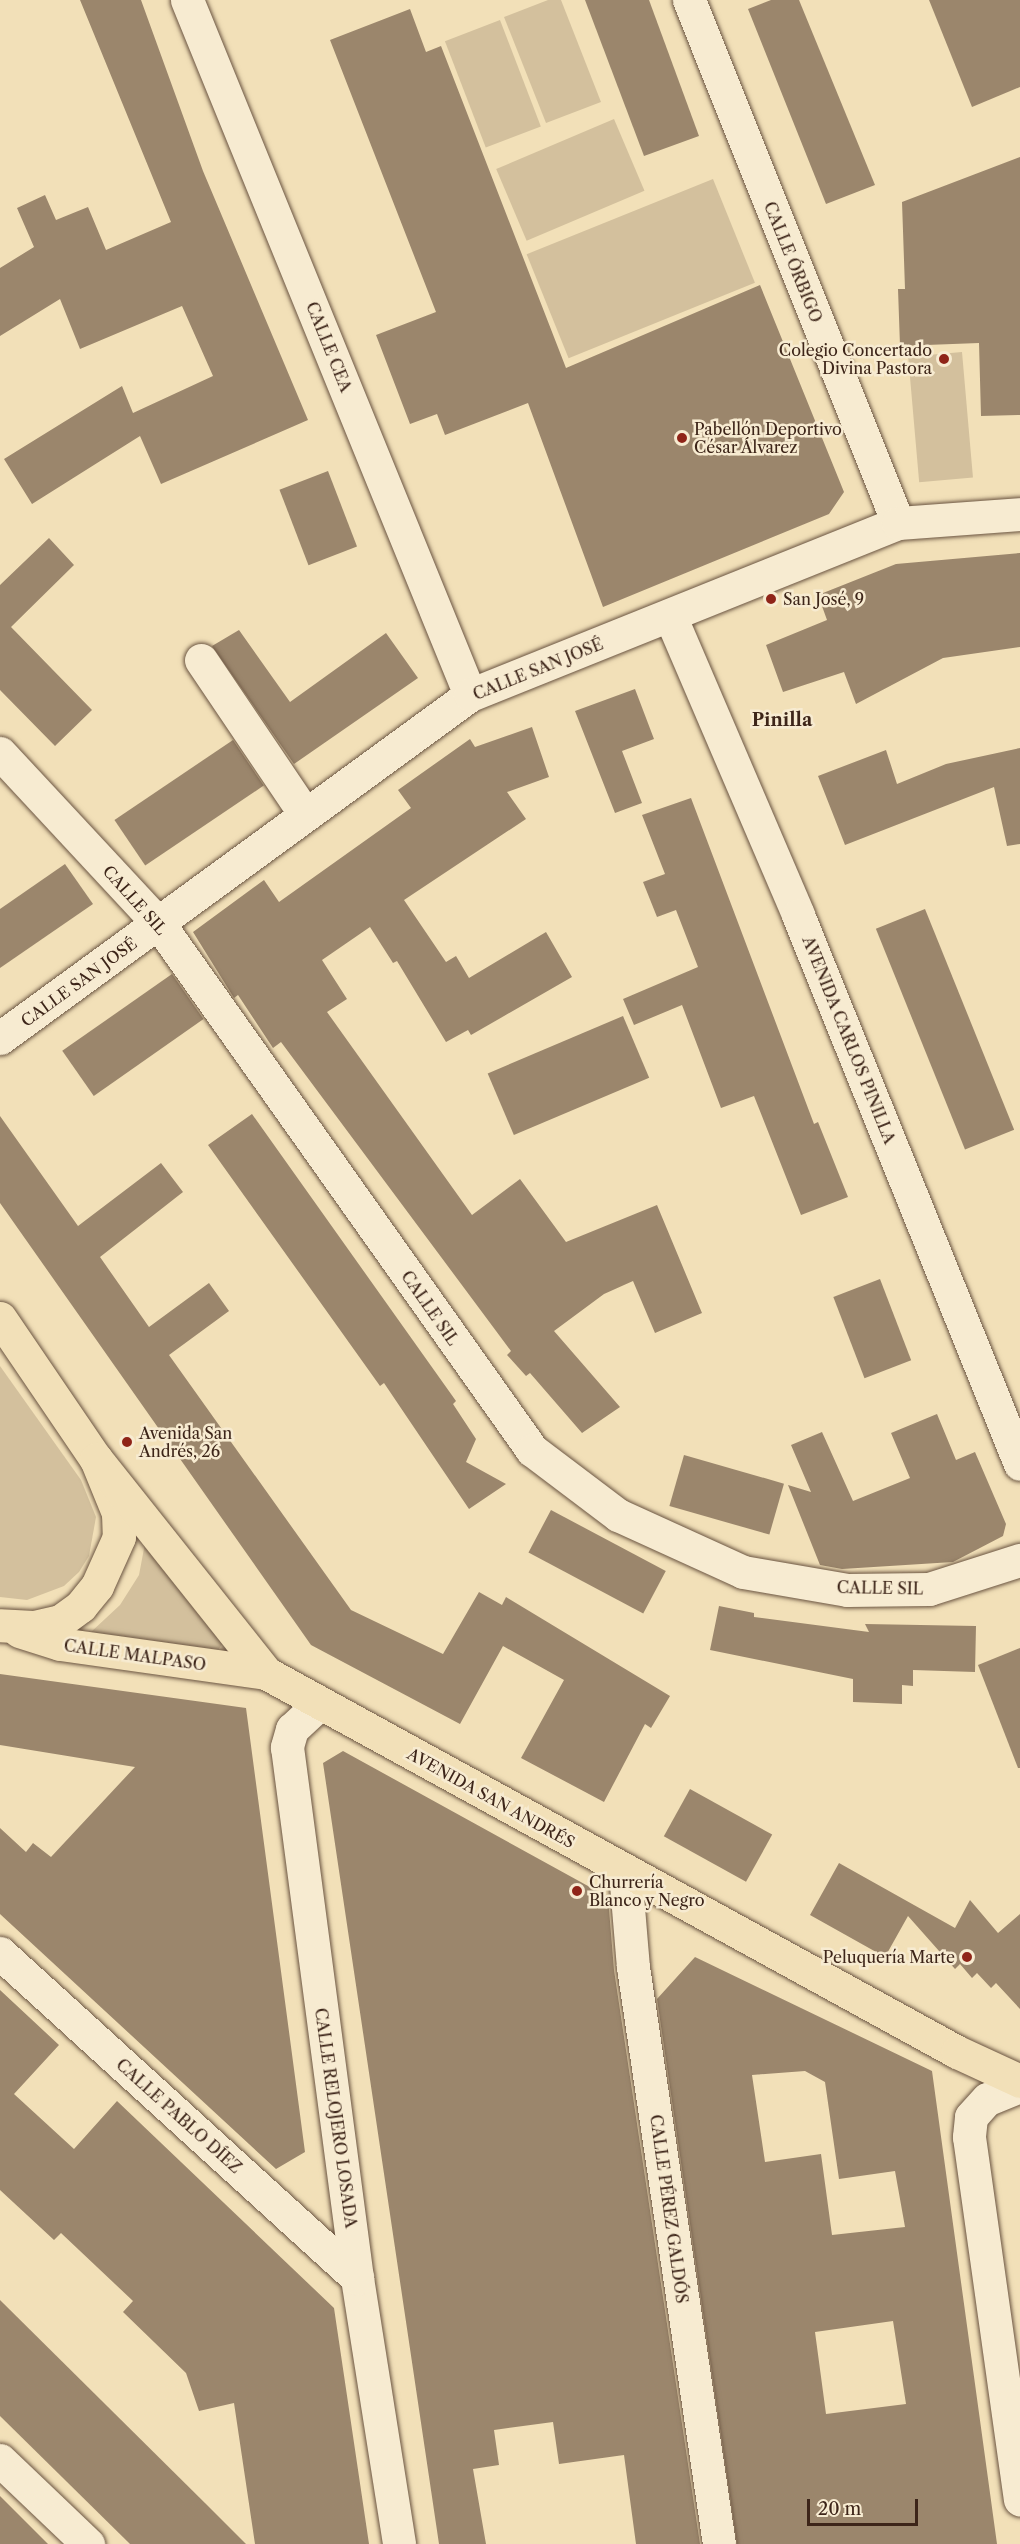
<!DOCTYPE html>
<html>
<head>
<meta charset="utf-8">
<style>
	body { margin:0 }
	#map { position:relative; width:1020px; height:2544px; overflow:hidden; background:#f2e0b8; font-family:"Libre Caslon Text",serif }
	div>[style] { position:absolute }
	.green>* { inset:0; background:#d3c09d; transform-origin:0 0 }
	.building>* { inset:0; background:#9b866c; transform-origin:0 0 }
	.roads { filter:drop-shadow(0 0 2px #6a5441) drop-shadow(0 0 2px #6a5441) }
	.minor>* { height:33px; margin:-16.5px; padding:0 16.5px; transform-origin:16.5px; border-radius:16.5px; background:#f7ebd1 }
	.major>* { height:33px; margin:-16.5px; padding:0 16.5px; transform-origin:16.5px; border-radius:16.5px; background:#f2e0b8 }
	.dots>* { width:16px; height:16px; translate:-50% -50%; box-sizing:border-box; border:3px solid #f7ebd1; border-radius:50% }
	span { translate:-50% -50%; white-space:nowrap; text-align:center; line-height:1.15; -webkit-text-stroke:5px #f7ebd1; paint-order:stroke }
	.street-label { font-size:16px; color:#3d2519 }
	.poi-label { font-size:16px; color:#3d2519 }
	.right { translate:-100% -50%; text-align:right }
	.left { translate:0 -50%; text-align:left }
	.neighbourhood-label { font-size:18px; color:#3d2519; font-weight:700 }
	.scale { position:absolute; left:807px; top:2499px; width:111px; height:27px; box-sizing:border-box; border:3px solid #3d2519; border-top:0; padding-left:8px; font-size:18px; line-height:21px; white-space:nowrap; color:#3d2519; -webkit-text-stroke:4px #f7ebd1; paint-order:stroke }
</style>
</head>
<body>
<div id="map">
	<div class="green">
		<div style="clip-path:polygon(548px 0,561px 0,601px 102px,546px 123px,504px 17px)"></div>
		<div style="left:500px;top:20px;width:114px;height:59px;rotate:69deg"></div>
		<div style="left:614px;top:119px;width:78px;height:128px;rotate:67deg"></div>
		<div style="left:713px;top:179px;width:112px;height:201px;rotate:68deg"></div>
		<div style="left:962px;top:352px;width:126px;height:54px;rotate:85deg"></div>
		<div style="clip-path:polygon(0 1366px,81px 1480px,96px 1517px,89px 1556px,79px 1572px,64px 1586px,27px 1600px,0 1597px)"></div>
		<div style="clip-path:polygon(146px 1538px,223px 1643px,218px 1650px,91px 1632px,120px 1605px,139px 1575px)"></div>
	</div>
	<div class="building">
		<div style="clip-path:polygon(80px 0,141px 0,203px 171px,308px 420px,161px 484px,140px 436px,32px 504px,4px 459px,122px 386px,133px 413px,213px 376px,182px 306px,80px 349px,60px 299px,0 336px,0 268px,34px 247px,17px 208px,45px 195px,56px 220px,88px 207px,106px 250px,171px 222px)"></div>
		<div style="clip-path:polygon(585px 0,649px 0,699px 136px,644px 156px)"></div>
		<div style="clip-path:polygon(771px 0,799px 0,875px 185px,826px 204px,748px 9px)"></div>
		<div style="clip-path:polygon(929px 0,1020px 0,1020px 87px,972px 107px)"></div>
		<div style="clip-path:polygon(410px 9px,426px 52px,441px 46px,566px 368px,760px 285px,844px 492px,829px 514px,603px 607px,528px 403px,445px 435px,437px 414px,410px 424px,376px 335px,436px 312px,330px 40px)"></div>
		<div style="clip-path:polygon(1020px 157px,1020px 415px,981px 416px,979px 343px,900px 346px,898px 289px,905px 289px,902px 202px)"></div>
		<div style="left:328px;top:471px;width:81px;height:52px;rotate:69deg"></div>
		<div style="clip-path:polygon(49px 538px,74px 565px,11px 627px,92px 710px,55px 746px,0 690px,0 585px)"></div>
		<div style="clip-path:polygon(1020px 553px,1020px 647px,943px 658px,856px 704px,844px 672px,783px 692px,766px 645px,827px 620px,818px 595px,896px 564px)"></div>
		<div style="clip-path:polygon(239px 630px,290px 702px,386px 633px,418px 678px,294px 764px,212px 646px)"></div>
		<div style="clip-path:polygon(635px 689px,654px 739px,622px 751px,642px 803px,615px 813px,575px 711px)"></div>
		<div style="clip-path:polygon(532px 727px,549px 777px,507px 792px,526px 819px,404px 900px,446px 962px,456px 956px,469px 978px,546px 932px,572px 977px,471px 1035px,468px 1030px,446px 1042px,397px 961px,393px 963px,370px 927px,322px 960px,347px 999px,327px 1012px,472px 1215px,520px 1179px,566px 1242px,657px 1205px,702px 1313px,655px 1333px,633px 1281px,604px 1294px,554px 1331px,620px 1407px,582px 1433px,530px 1373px,526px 1376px,507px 1355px,511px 1351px,281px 1042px,273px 1048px,238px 995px,234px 998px,193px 932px,264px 880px,279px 902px,411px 808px,398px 790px,470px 739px,475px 747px)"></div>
		<div style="left:233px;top:740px;width:55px;height:143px;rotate:56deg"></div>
		<div style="clip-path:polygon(1020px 748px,1020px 844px,1007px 846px,994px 787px,845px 845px,818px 776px,886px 750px,897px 784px,946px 764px)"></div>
		<div style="clip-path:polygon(691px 798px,814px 1124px,818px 1122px,848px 1197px,801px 1215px,754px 1096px,721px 1108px,682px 1005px,634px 1025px,623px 999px,698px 967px,676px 910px,657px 917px,643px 882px,665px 874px,642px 815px)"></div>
		<div style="clip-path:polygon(65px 864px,93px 904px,0 968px,0 909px)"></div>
		<div style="left:925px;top:909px;width:238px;height:53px;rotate:68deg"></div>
		<div style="left:172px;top:974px;width:55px;height:134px;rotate:55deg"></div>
		<div style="left:623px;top:1016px;width:67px;height:147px;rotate:67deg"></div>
		<div style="clip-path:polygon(252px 1114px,456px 1401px,453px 1404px,476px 1439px,466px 1462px,506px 1484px,469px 1509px,384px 1383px,380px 1386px,208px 1145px)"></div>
		<div style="clip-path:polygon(0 1116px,78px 1226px,161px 1163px,183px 1192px,100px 1257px,149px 1327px,209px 1283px,229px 1311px,169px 1355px,351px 1610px,443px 1654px,479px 1592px,502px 1605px,506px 1597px,670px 1696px,651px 1728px,645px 1724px,604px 1802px,521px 1758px,564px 1680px,503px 1646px,460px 1724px,311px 1645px,0 1203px)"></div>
		<div style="left:880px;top:1279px;width:87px;height:50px;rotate:69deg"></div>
		<div style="clip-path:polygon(937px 1414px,956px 1460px,975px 1452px,1006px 1524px,1003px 1536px,953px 1562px,842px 1569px,820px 1565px,788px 1485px,811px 1492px,791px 1445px,822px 1432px,853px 1501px,910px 1478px,891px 1433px)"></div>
		<div style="left:684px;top:1455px;width:104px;height:53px;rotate:16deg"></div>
		<div style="left:551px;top:1510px;width:130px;height:48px;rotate:28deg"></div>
		<div style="clip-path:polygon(719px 1606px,754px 1613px,754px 1617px,869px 1632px,865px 1624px,976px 1626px,975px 1672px,913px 1670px,913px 1686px,902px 1685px,902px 1704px,853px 1702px,853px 1679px,710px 1650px)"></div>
		<div style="clip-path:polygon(1020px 1648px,1020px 1768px,1018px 1768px,978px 1665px)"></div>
		<div style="clip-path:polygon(0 1674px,246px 1708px,305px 2152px,276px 2169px,0 1914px,0 1828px,26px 1852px,33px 1843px,51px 1857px,135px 1767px,0 1745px)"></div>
		<div style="clip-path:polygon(343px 1751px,608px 1897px,614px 1970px,700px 2544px,636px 2544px,624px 2455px,559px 2464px,553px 2422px,494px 2430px,499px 2465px,473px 2469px,486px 2544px,439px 2544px,323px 1763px)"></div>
		<div style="left:690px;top:1789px;width:94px;height:54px;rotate:29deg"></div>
		<div style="clip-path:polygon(839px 1863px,955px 1928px,970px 1900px,998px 1933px,1020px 1914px,1020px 2009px,996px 1983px,991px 1988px,977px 1973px,972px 1978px,960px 1964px,955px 1969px,908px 1916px,885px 1957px,810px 1915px)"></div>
		<div style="clip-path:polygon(evenodd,695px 1957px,932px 2071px,997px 2544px,737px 2544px,657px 1999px,695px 1957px,805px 2071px,825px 2082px,839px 2179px,895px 2171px,905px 2227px,832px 2235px,821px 2154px,765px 2162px,752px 2075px,805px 2071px,695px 1957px,893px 2321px,906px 2404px,826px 2414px,815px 2332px,893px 2321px)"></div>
		<div style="clip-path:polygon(0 1990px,59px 2045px,14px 2094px,74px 2149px,117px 2101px,334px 2308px,369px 2544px,255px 2544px,234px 2403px,199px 2411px,186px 2373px,123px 2312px,133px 2301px,61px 2233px,54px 2240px,0 2190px)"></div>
		<div style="clip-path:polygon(0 2300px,209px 2507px,246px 2544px,130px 2544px,0 2416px)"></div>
		<div style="clip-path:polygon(0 2496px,48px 2544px,0 2544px)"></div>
	</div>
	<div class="roads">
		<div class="minor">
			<div style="left:187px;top:0;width:750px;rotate:67.84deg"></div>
			<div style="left:689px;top:0;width:563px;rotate:68.22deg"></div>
			<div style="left:671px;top:618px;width:323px;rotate:66.8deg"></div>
			<div style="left:798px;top:915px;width:592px;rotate:67.98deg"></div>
			<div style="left:201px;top:660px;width:186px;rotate:56deg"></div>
			<div style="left:0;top:753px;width:233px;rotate:47.1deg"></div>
			<div style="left:159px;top:924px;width:645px;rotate:54.66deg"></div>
			<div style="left:532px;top:1450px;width:108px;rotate:37.1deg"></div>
			<div style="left:618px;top:1515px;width:137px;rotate:24.5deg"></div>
			<div style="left:743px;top:1572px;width:106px;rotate:9.8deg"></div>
			<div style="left:847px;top:1590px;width:82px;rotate:-0.7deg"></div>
			<div style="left:929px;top:1589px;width:96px;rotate:-17.7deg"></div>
			<div style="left:0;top:1038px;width:582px;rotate:-36.12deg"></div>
			<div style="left:470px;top:695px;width:461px;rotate:-21.9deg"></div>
			<div style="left:898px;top:523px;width:122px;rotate:-4.2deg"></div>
			<div style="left:319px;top:1704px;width:37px;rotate:137deg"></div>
			<div style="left:292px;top:1729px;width:19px;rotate:106deg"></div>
			<div style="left:287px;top:1747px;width:536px;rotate:82.49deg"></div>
			<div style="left:357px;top:2278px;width:269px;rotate:81deg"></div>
			<div style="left:625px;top:1872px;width:95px;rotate:85.2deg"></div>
			<div style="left:633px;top:1967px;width:583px;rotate:81.52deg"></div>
			<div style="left:0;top:1953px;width:483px;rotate:42.3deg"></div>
			<div style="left:1020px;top:2086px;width:35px;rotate:158deg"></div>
			<div style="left:987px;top:2099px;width:24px;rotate:132deg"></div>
			<div style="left:971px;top:2117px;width:20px;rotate:96deg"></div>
			<div style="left:969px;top:2137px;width:366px;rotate:82deg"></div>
			<div style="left:0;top:2460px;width:122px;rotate:43.7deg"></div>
		</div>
		<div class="major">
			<div style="left:0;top:1318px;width:171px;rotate:55.8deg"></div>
			<div style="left:96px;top:1459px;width:58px;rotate:67.8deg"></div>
			<div style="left:118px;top:1513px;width:24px;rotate:88deg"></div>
			<div style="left:119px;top:1537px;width:54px;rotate:114.2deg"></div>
			<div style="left:97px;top:1586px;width:26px;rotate:129deg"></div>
			<div style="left:81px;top:1606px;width:26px;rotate:144deg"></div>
			<div style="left:60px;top:1621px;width:28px;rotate:167deg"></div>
			<div style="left:33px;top:1627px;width:33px;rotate:-177deg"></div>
			<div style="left:96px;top:1459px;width:273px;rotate:51.5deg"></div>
			<div style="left:266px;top:1673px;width:788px;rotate:28.74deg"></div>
			<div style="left:957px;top:2052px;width:69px;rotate:24.7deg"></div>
			<div style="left:19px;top:1631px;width:43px;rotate:17.6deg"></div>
			<div style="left:60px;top:1644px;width:208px;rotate:8deg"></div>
		</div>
	</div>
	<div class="dots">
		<div style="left:944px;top:359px;background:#8f2418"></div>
		<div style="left:682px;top:438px;background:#8f2418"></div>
		<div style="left:771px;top:599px;background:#8f2418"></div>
		<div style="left:127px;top:1442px;background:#8f2418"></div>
		<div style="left:577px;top:1891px;background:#8f2418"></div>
		<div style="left:967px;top:1957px;background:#8f2418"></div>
	</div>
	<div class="street-label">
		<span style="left:793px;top:262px;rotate:68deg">CALLE ÓRBIGO</span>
		<span style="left:329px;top:347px;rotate:68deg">CALLE CEA</span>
		<span style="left:538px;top:669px;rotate:-22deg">CALLE SAN JOSÉ</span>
		<span style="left:135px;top:900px;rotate:48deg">CALLE SIL</span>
		<span style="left:79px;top:982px;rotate:-36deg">CALLE SAN JOSÉ</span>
		<span style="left:849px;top:1040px;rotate:68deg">AVENIDA CARLOS PINILLA</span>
		<span style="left:430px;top:1308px;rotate:55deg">CALLE SIL</span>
		<span style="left:880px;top:1588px;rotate:1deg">CALLE SIL</span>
		<span style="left:135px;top:1655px;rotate:8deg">CALLE MALPASO</span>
		<span style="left:491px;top:1798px;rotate:29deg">AVENIDA SAN ANDRÉS</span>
		<span style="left:179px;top:2116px;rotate:42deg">CALLE PABLO DÍEZ</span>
		<span style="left:336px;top:2118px;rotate:82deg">CALLE RELOJERO LOSADA</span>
		<span style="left:669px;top:2209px;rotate:82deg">CALLE PÉREZ GALDÓS</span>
	</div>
	<div class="poi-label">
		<span class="right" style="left:932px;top:359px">Colegio Concertado<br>Divina Pastora</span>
		<span class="left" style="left:694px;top:438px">Pabellón Deportivo<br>César Álvarez</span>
		<span class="left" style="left:783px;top:599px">San José, 9</span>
		<span class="left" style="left:139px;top:1442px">Avenida San<br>Andrés, 26</span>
		<span class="left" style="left:589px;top:1891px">Churrería<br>Blanco y Negro</span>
		<span class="right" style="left:955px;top:1957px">Peluquería Marte</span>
	</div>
	<div class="neighbourhood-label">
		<span style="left:782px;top:720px">Pinilla</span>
	</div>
	<div class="scale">20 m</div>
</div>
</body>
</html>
